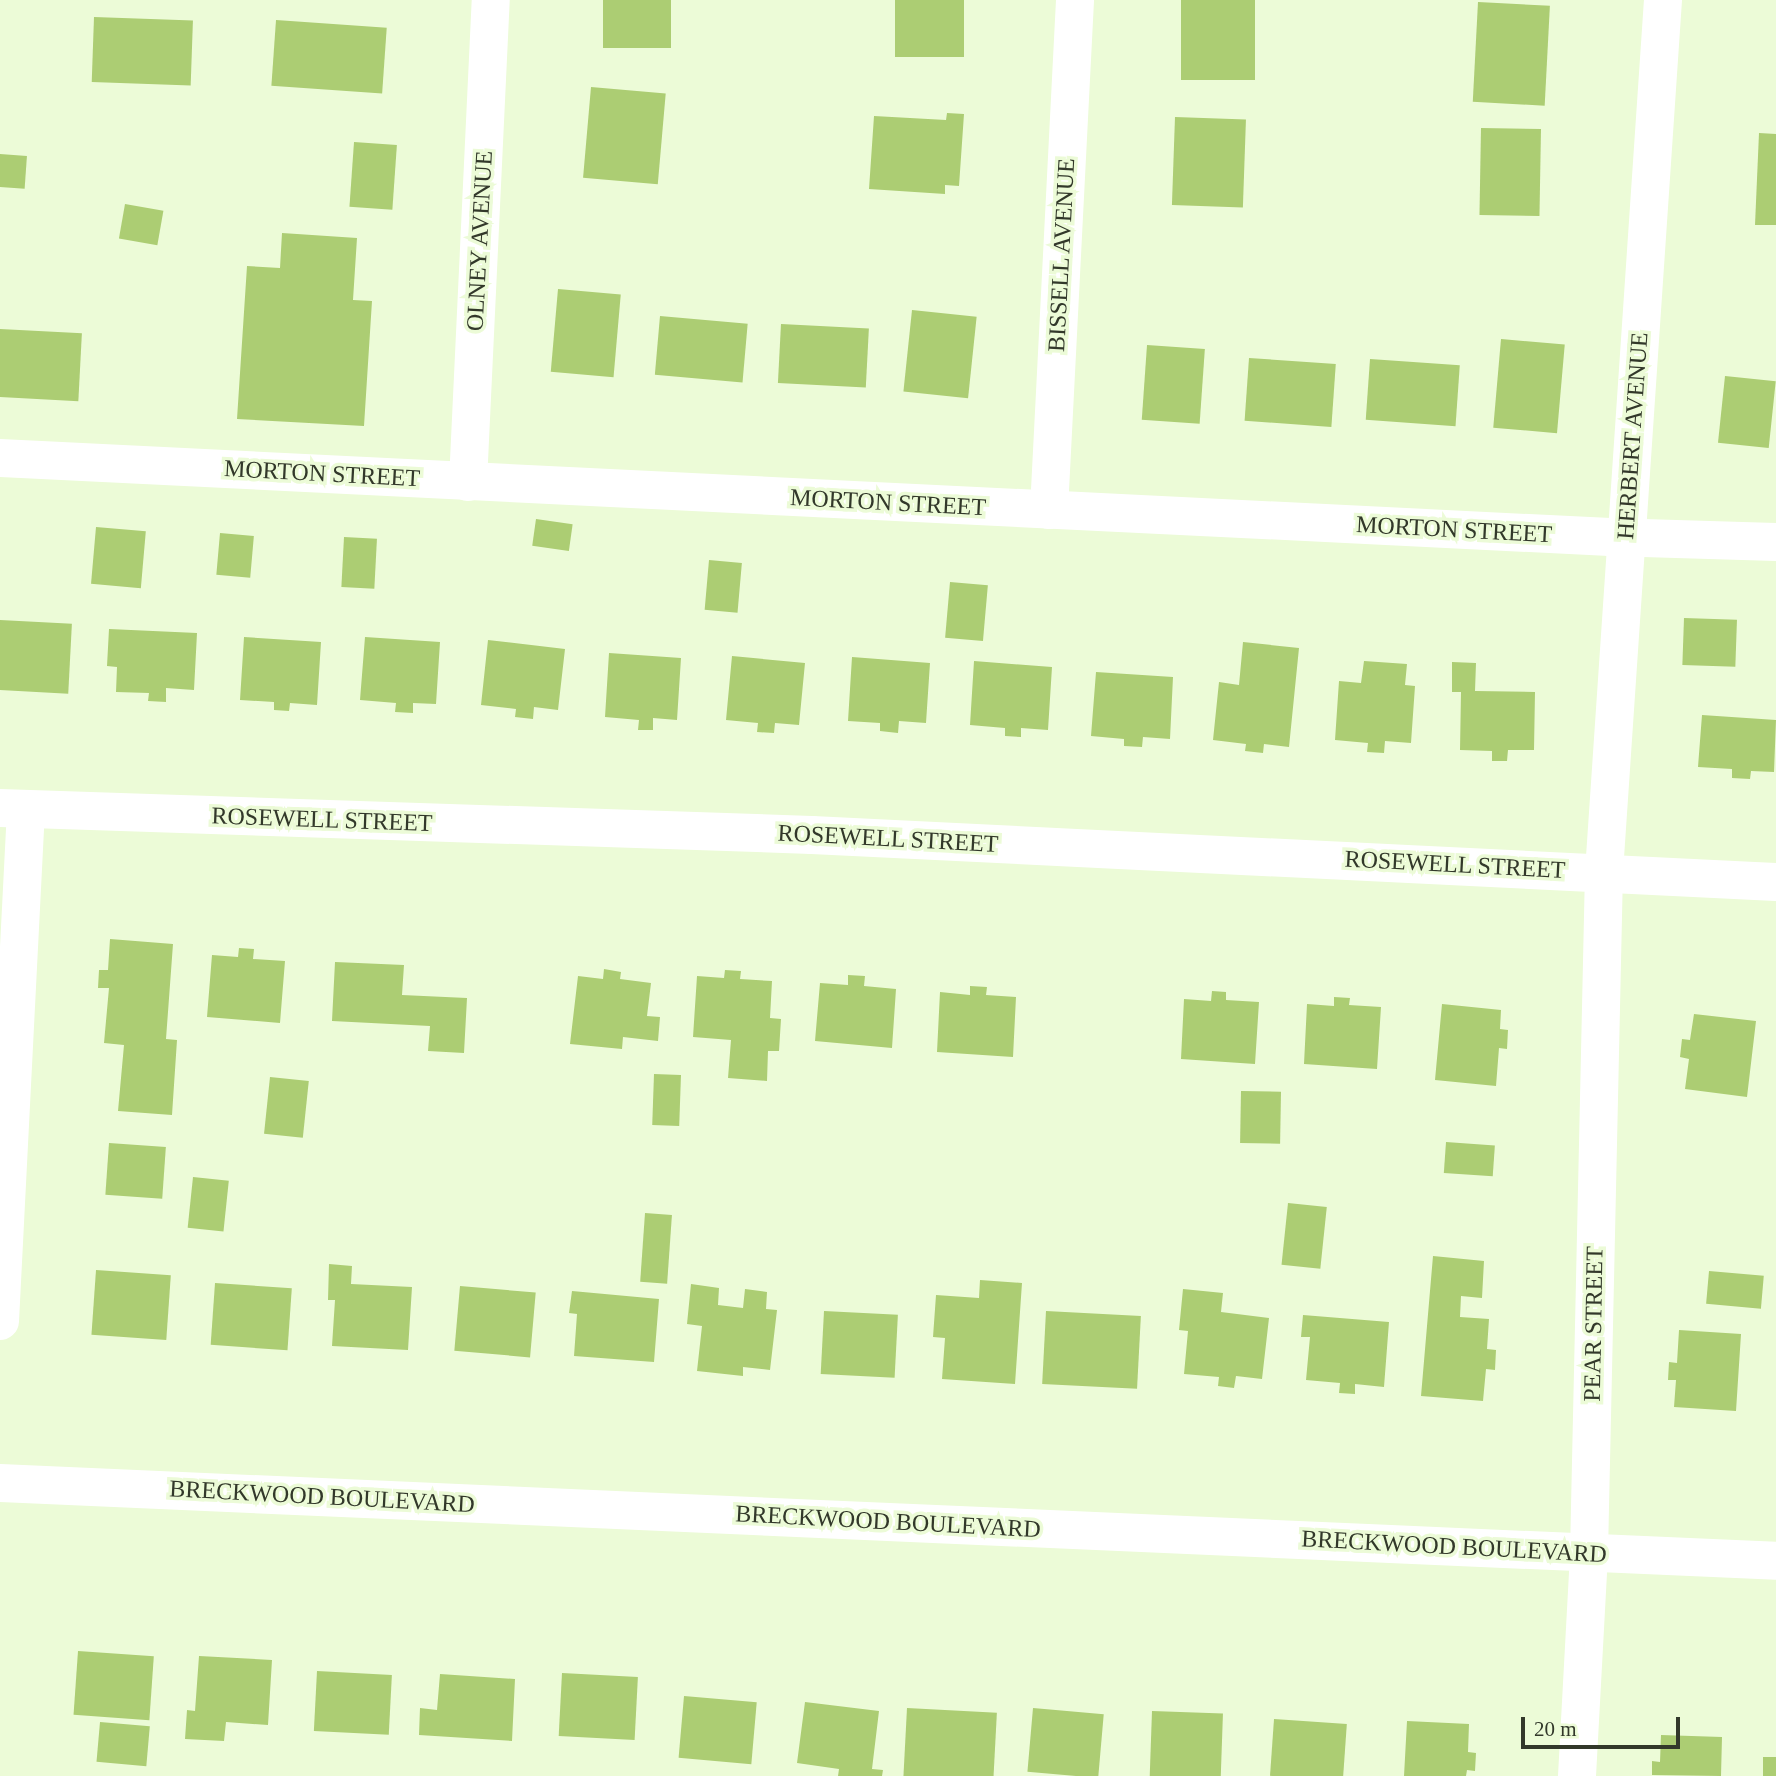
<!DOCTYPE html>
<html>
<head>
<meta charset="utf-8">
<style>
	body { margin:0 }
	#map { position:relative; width:1776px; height:1776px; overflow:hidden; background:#ecfbd7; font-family:"Times New Roman",serif }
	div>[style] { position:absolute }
	.building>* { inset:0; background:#accd73; transform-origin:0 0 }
	.minor>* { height:38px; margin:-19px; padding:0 19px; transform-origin:19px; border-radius:19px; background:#fff }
	.secondary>* { height:38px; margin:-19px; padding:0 19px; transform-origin:19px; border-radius:19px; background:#fff }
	span { translate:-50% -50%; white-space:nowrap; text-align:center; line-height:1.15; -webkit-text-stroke:7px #ecfbd7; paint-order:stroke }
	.street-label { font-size:24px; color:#32382a }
	.scale { position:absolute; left:1521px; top:1717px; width:159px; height:32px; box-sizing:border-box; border:4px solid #32382a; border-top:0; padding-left:9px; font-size:21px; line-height:24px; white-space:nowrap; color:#32382a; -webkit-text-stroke:5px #ecfbd7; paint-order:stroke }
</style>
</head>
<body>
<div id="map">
	<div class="building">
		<div style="left:603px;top:0;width:68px;height:48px"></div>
		<div style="left:895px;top:0;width:69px;height:57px"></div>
		<div style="left:1181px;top:0;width:74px;height:80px"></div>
		<div style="left:1478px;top:2px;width:72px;height:100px;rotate:3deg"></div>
		<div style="left:94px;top:17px;width:99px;height:65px;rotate:2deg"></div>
		<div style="left:276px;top:20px;width:111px;height:66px;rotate:4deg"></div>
		<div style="left:591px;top:87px;width:75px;height:91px;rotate:5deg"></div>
		<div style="clip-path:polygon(947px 113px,964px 114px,959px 186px,945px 185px,945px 194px,869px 189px,874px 116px,946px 120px)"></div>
		<div style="left:1175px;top:117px;width:71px;height:88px;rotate:2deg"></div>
		<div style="left:1481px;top:128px;width:60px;height:87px;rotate:1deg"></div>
		<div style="clip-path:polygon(1759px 133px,1776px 134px,1776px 225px,1755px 225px)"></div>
		<div style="left:354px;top:142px;width:43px;height:65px;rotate:4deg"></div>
		<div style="left:0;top:154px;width:27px;height:33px;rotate:4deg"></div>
		<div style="left:125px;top:204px;width:39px;height:35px;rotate:10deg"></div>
		<div style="clip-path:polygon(282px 233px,357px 238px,353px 300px,372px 301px,364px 426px,237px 419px,247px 266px,280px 268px)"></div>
		<div style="left:558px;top:289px;width:63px;height:83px;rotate:5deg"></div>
		<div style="left:912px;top:310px;width:65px;height:82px;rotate:6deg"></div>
		<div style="left:660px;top:316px;width:88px;height:59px;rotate:5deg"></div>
		<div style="left:781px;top:324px;width:88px;height:59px;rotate:3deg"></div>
		<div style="left:0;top:329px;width:82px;height:68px;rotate:3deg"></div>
		<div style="left:1501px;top:339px;width:64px;height:89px;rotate:5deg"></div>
		<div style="left:1147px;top:345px;width:58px;height:75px;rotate:4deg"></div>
		<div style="left:1249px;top:358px;width:87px;height:63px;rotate:4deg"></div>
		<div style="left:1370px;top:359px;width:90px;height:61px;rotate:4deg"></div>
		<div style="left:1725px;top:376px;width:51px;height:67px;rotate:6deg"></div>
		<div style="left:536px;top:519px;width:37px;height:27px;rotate:8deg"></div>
		<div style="left:96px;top:527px;width:50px;height:57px;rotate:5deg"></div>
		<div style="left:220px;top:533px;width:34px;height:42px;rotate:5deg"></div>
		<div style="left:344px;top:537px;width:33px;height:50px;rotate:3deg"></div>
		<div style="left:709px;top:560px;width:33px;height:50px;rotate:5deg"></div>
		<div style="left:950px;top:582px;width:38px;height:56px;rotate:5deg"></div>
		<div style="left:1684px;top:618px;width:53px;height:47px;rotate:2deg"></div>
		<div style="left:0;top:620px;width:72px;height:70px;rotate:3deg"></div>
		<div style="clip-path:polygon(109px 629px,197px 633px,194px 690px,166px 688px,166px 702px,148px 701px,149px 693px,116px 692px,117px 667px,107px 666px)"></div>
		<div style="clip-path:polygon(244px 637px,321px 642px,317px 705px,290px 703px,289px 711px,274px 710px,274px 702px,240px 700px)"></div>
		<div style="clip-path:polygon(365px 637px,440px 642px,436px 704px,413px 703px,413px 713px,395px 712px,396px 703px,360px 700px)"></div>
		<div style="clip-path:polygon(488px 640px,565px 649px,558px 710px,534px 707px,533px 719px,515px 717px,516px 709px,481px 705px)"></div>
		<div style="clip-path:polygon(1243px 642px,1299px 648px,1289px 747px,1264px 744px,1263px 753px,1245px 751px,1246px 744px,1213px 740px,1219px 682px,1239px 685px)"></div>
		<div style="clip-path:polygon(609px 653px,681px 658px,677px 720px,653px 718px,653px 730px,638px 730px,639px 720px,605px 717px)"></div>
		<div style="clip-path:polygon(732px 656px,805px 663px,799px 725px,775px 723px,774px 733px,757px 732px,758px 723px,726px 720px)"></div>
		<div style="clip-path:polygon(852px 657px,930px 663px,926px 723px,899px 721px,898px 733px,880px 731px,880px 723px,848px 721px)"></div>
		<div style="clip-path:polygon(974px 661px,1052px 667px,1048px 730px,1021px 728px,1021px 737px,1005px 736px,1005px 728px,970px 725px)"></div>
		<div style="clip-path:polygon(1364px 661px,1407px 664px,1405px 685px,1415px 686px,1411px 743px,1385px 741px,1384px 753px,1367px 752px,1368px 743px,1335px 740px,1339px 681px,1361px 683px)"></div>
		<div style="clip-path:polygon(1452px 662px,1476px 663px,1475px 691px,1535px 692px,1534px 750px,1508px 750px,1507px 761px,1492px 761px,1492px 751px,1460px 750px,1461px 692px,1452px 692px)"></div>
		<div style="clip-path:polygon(1096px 672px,1173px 677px,1170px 739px,1143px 737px,1142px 747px,1124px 746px,1124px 739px,1091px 736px)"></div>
		<div style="clip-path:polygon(1702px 715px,1776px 720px,1774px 772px,1751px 771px,1750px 779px,1732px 778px,1732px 769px,1698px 767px)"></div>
		<div style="clip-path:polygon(110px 939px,173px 944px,166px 1039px,177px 1040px,172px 1115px,118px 1111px,124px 1045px,104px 1043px,109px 988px,98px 988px,99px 970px,108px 970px)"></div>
		<div style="clip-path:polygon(239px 948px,254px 949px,253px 959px,285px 961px,280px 1023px,207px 1017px,212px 955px,238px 957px)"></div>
		<div style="clip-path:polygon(335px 962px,404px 965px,402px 995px,467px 998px,464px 1053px,428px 1051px,430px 1026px,332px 1021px)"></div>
		<div style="clip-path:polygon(604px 969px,621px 972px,620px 979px,651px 983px,647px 1016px,660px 1017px,658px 1041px,623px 1037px,622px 1049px,570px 1044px,578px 976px,603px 979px)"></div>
		<div style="clip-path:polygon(725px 970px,741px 971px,740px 979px,772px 981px,770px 1018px,781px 1019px,779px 1051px,768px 1051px,767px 1081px,728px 1078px,731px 1040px,693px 1037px,697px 976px,724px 978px)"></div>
		<div style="clip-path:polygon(848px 975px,865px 976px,864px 986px,896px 989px,892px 1048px,815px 1041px,820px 983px,848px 985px)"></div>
		<div style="clip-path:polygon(970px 986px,987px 987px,986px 995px,1016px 997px,1013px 1057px,937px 1052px,940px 992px,970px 995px)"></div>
		<div style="clip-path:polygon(1212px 991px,1226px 992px,1226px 1000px,1259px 1002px,1255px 1064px,1181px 1059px,1184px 999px,1211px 1001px)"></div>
		<div style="clip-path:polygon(1334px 997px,1350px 998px,1349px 1005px,1381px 1007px,1377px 1069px,1304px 1064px,1307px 1004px,1334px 1006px)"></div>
		<div style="clip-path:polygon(1442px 1004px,1501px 1010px,1500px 1029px,1508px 1030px,1507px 1049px,1499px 1048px,1496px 1086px,1435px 1080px)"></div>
		<div style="clip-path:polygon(1694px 1014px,1756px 1021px,1747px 1097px,1685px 1089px,1689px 1059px,1680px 1057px,1682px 1039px,1690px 1040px)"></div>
		<div style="left:654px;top:1074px;width:27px;height:51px;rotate:2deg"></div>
		<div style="left:270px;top:1077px;width:39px;height:57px;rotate:6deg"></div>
		<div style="left:1241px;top:1091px;width:40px;height:52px;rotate:1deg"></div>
		<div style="left:1446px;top:1142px;width:49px;height:31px;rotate:4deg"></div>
		<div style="left:109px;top:1143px;width:57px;height:52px;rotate:4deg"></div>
		<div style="left:193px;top:1177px;width:36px;height:51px;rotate:6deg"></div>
		<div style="left:1288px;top:1203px;width:39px;height:62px;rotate:6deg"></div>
		<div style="left:645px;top:1213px;width:27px;height:69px;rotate:4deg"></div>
		<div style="clip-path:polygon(1433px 1256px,1484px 1261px,1482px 1298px,1461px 1296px,1460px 1317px,1489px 1319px,1487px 1349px,1496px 1350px,1495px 1370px,1486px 1369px,1483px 1401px,1421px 1396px)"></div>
		<div style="clip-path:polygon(329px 1264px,352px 1266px,351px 1284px,412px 1287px,408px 1350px,332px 1346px,335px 1300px,328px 1300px)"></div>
		<div style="left:96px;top:1270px;width:75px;height:65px;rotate:4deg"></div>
		<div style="left:1709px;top:1271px;width:55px;height:33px;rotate:5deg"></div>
		<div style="clip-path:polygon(980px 1280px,1022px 1283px,1015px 1384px,942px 1379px,945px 1338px,933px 1337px,936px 1295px,979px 1298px)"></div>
		<div style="left:215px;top:1283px;width:77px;height:62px;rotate:4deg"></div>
		<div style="clip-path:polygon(691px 1284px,719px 1288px,718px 1305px,743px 1308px,745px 1289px,767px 1292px,766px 1309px,777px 1310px,770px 1370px,743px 1367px,743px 1376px,697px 1371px,702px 1326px,687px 1324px)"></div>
		<div style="left:460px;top:1286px;width:76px;height:65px;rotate:5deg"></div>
		<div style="clip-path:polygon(1183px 1289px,1223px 1293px,1221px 1312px,1269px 1318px,1262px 1379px,1236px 1376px,1234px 1388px,1218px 1386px,1219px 1377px,1184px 1374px,1188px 1331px,1179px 1330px)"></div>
		<div style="clip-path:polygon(572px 1291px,659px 1299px,654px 1362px,574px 1356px,577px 1314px,569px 1313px)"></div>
		<div style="left:824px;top:1311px;width:74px;height:63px;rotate:3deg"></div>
		<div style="left:1046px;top:1311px;width:95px;height:73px;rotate:3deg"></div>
		<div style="clip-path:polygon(1303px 1315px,1389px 1322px,1384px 1387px,1355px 1384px,1355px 1394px,1339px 1393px,1340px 1383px,1306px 1380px,1310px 1337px,1301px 1337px)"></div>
		<div style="clip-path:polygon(1679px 1330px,1741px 1334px,1736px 1411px,1674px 1407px,1676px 1380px,1668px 1380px,1669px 1362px,1677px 1363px)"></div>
		<div style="left:78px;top:1651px;width:76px;height:64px;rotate:4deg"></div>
		<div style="clip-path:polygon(199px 1656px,272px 1660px,268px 1725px,226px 1722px,224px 1741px,185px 1739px,187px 1710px,195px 1711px)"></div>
		<div style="left:317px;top:1671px;width:75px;height:60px;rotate:3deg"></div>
		<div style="left:562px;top:1673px;width:76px;height:63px;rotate:3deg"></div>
		<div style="clip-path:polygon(440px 1674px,515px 1679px,512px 1741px,419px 1735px,420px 1708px,437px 1710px)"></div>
		<div style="left:684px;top:1696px;width:73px;height:62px;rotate:5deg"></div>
		<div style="clip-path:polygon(805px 1702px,879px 1711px,872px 1769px,883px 1770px,882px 1776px,838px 1776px,839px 1769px,797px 1763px)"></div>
		<div style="left:907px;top:1708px;width:90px;height:68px;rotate:3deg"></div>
		<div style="left:1033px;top:1708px;width:71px;height:64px;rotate:5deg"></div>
		<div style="left:1152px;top:1711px;width:71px;height:65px;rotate:2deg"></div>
		<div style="left:1274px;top:1719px;width:73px;height:57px;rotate:4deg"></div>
		<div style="clip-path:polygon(1407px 1721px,1469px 1724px,1468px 1752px,1476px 1753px,1475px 1771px,1467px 1770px,1466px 1776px,1404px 1776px)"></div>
		<div style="left:100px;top:1722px;width:50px;height:40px;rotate:5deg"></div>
		<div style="clip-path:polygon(1661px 1735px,1722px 1737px,1721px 1776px,1652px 1775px,1652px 1761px,1660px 1762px)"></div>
		<div style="left:1763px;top:1757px;width:13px;height:19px"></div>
	</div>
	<div class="minor">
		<div style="left:0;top:458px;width:1612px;rotate:2.81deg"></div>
		<div style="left:1610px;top:537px;width:166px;rotate:1.7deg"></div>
		<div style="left:468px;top:482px;width:483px;rotate:-87.3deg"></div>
		<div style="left:1049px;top:510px;width:511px;rotate:-87.08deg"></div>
		<div style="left:0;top:808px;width:812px;rotate:1.9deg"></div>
		<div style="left:812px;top:835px;width:965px;rotate:2.79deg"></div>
		<div style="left:0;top:1321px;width:512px;rotate:-87.09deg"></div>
		<div style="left:1577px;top:1776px;width:223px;rotate:-86.9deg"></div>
		<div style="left:1589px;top:1553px;width:681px;rotate:-88.74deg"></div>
		<div style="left:1604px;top:872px;width:874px;rotate:-86.13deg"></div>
	</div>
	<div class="secondary">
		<div style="left:0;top:1483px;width:1778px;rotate:2.51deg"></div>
	</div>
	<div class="street-label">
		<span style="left:480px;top:241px;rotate:-87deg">OLNEY AVENUE</span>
		<span style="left:1062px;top:255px;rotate:-87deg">BISSELL AVENUE</span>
		<span style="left:1633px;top:436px;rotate:-86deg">HERBERT AVENUE</span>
		<span style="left:322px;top:474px;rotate:3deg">MORTON STREET</span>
		<span style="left:888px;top:503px;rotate:3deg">MORTON STREET</span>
		<span style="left:1454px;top:530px;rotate:3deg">MORTON STREET</span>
		<span style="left:322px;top:820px;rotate:2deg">ROSEWELL STREET</span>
		<span style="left:888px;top:839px;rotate:3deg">ROSEWELL STREET</span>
		<span style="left:1455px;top:865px;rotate:3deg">ROSEWELL STREET</span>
		<span style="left:1594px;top:1324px;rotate:-89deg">PEAR STREET</span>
		<span style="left:322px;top:1497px;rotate:3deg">BRECKWOOD BOULEVARD</span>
		<span style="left:888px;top:1522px;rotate:3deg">BRECKWOOD BOULEVARD</span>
		<span style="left:1454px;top:1547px;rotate:3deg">BRECKWOOD BOULEVARD</span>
	</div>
	<div class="scale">20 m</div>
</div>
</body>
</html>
